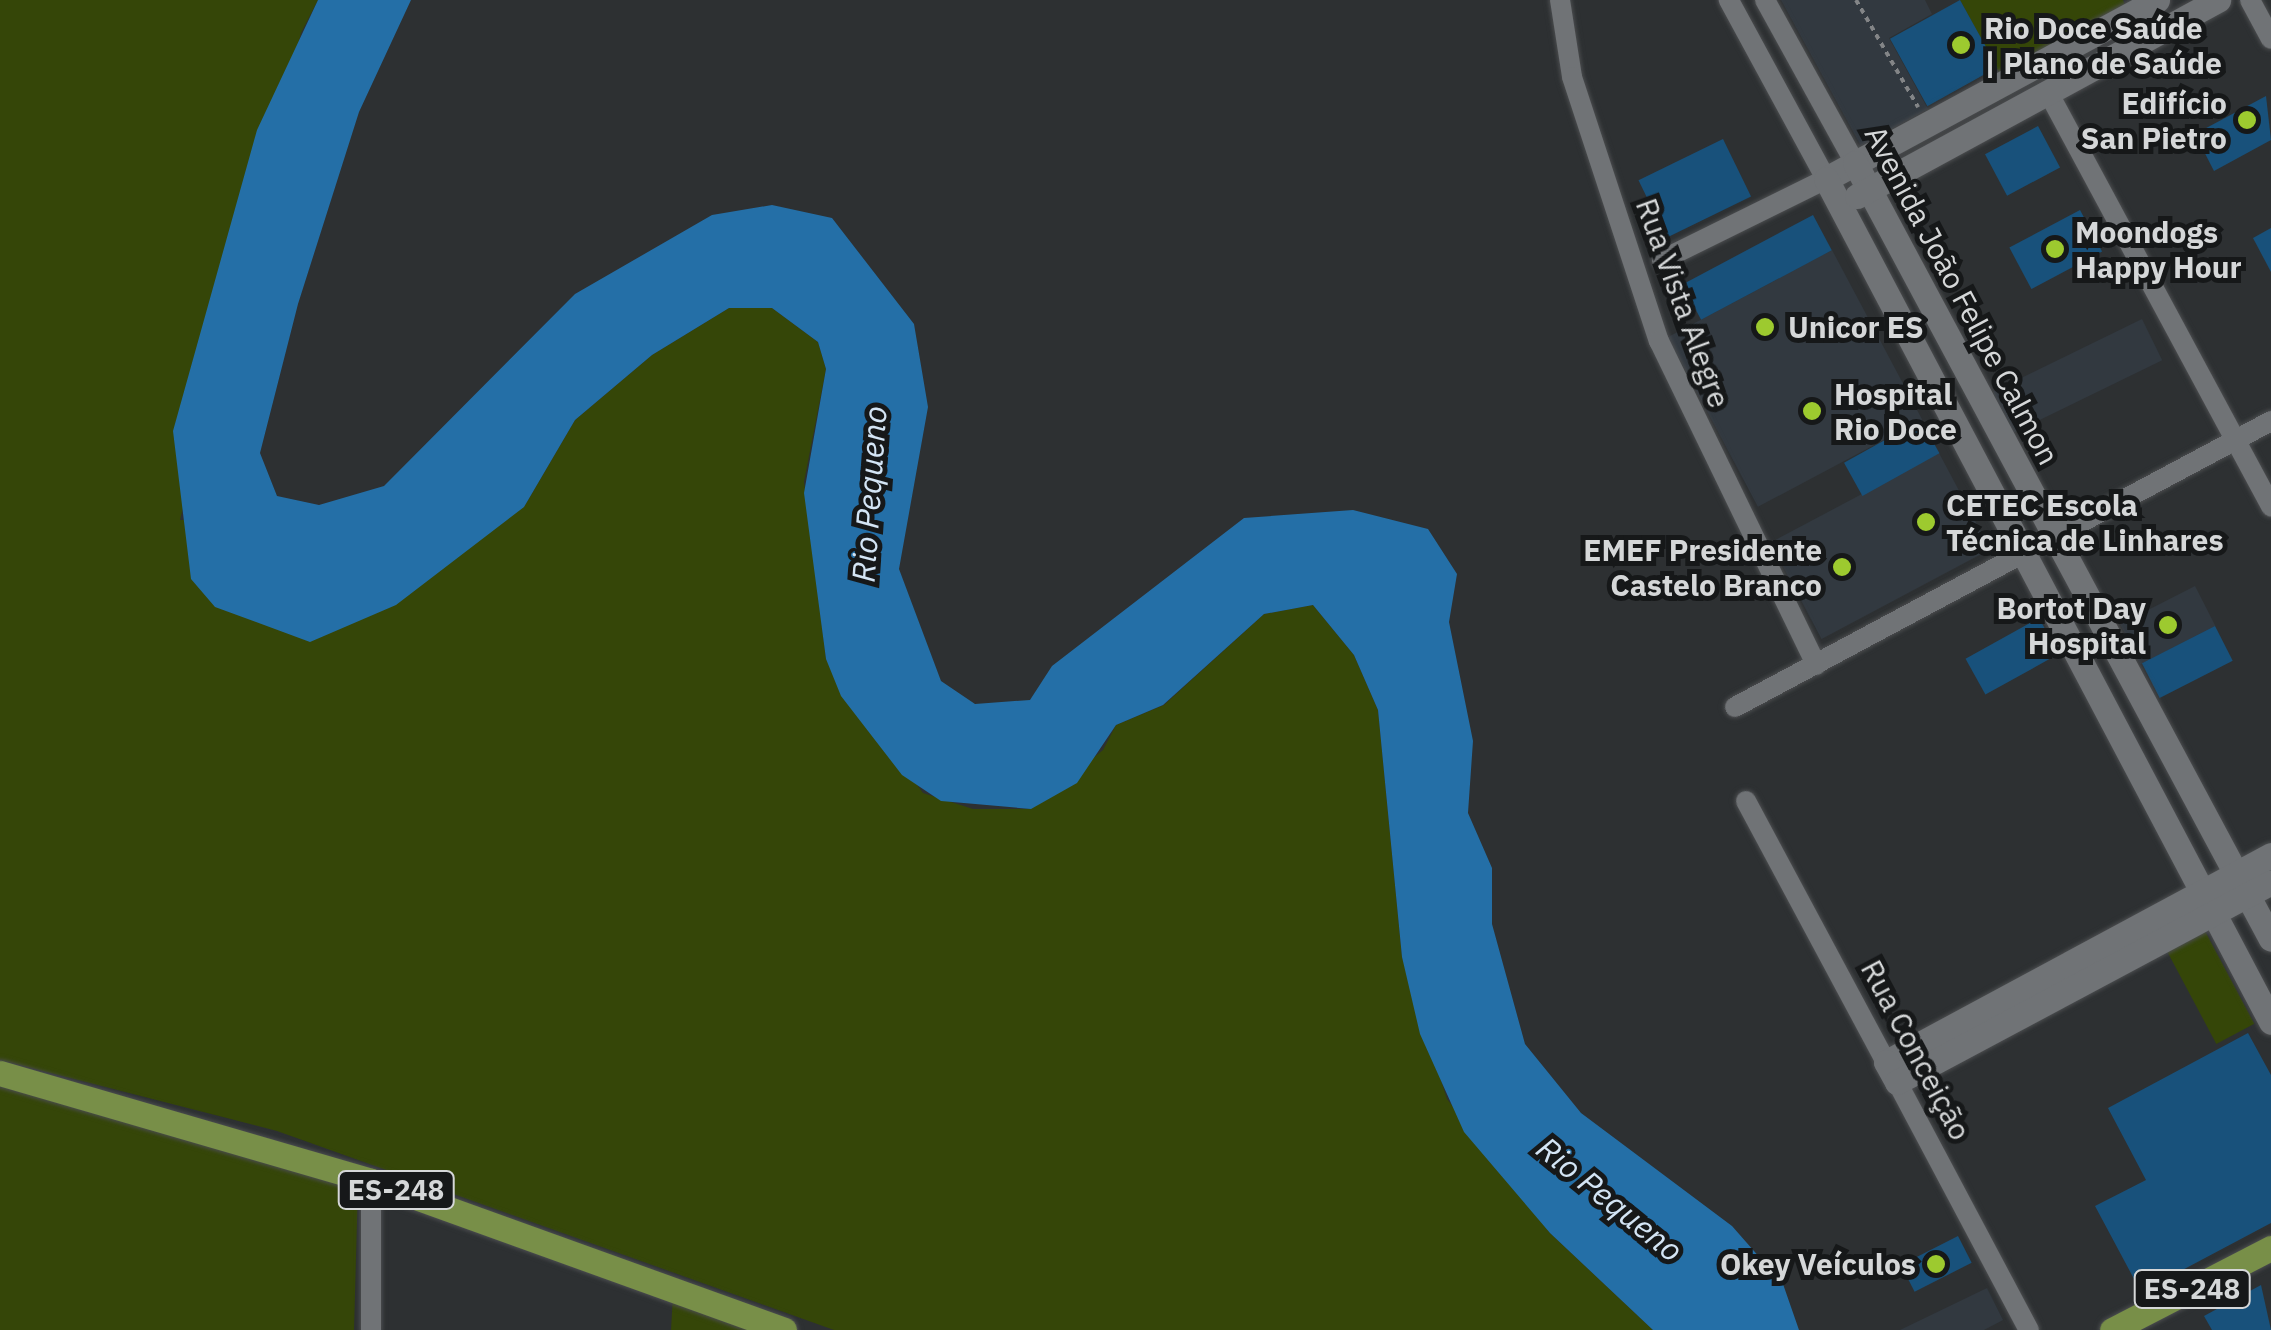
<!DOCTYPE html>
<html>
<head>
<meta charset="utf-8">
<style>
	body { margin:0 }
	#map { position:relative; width:2271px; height:1330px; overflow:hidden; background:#2d3032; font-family:"IBM Plex Sans",sans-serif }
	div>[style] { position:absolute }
	.built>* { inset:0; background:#323940; transform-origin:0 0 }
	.green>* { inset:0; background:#354608; transform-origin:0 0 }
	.water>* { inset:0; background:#246fa7 }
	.building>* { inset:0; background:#18517b; transform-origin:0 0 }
	.path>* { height:4px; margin-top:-2px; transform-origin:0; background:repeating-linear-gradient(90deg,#838587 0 5px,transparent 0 10px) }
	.roads { filter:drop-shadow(0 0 2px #4b4d4f) drop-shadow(0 0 2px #4b4d4f) }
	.street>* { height:20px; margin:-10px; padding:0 10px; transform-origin:10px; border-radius:10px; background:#707376 }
	.secondary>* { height:25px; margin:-12.5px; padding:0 12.5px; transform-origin:12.5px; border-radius:12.5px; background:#707376 }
	.primary>* { height:25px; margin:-12.5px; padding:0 12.5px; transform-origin:12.5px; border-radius:12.5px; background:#788f48 }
	.dots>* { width:28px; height:28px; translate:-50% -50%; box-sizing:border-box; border:5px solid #161819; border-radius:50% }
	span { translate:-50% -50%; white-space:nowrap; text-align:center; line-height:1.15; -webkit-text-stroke:10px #161819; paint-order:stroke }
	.shield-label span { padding:2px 8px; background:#161819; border:2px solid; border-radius:8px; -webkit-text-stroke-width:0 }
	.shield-label { font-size:28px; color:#d5d7d8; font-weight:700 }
	.poi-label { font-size:30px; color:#d5d7d8; font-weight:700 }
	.left { translate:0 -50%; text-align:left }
	.right { translate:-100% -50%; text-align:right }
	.street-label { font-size:30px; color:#d5d7d8 }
	.water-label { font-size:32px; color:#d4e5f5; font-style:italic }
</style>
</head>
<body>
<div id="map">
	<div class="built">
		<div style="clip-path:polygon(1781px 0,1925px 0,1932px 14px,1889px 38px,1928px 109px,1861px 146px)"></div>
		<div style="left:1832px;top:250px;width:192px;height:186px;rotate:62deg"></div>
		<div style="left:2142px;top:319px;width:46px;height:166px;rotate:64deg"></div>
		<div style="left:1939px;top:453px;width:109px;height:191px;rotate:62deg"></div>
		<div style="left:2195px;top:586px;width:45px;height:84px;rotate:63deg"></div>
		<div style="clip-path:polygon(1987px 1288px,2003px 1320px,1984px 1330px,1900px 1330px)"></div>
	</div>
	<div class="green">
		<div style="clip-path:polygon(0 0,318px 0,301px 33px,180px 520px,524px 507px,575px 420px,652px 355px,729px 308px,772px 308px,818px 342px,826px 369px,804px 482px,826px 659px,923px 793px,973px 809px,1031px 809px,1103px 750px,1116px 725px,1164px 705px,1264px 614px,1313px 605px,1354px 655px,1378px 710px,1402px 957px,1447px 1099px,1550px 1233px,1653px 1330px,834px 1330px,277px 1131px,0 1060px)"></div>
		<div style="clip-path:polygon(1960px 0,2123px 0,2125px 5px,1999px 72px)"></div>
		<div style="left:2205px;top:931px;width:105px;height:43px;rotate:62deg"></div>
		<div style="clip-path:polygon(0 1080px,358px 1186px,354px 1330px,0 1330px)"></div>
		<div style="clip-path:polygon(673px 1294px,771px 1330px,671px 1330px)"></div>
	</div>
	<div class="water">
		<div style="clip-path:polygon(318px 0,411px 0,359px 112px,298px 304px,260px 453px,277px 496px,319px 505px,384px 486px,575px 294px,712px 215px,772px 205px,832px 218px,914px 324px,928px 407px,899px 569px,941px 681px,975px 704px,1030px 700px,1052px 666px,1244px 518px,1353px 510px,1428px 529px,1457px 574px,1449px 622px,1473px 741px,1468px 813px,1492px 868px,1492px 924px,1525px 1044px,1581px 1113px,1732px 1226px,1783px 1284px,1799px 1330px,1653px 1330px,1550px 1233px,1464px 1132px,1420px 1034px,1402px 957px,1378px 710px,1354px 655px,1313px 605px,1264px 614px,1163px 705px,1116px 725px,1077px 783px,1031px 809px,941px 801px,902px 775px,841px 696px,826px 659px,804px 493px,826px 369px,818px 342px,772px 308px,729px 308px,652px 355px,575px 420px,524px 507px,396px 605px,310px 642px,215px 607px,191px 579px,173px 431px,257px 130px)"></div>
	</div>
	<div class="building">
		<div style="left:1960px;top:0;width:77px;height:80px;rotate:61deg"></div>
		<div style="clip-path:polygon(2266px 96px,2271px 140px,2214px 171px,2195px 134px)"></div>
		<div style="left:2038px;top:126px;width:47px;height:60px;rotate:62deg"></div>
		<div style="left:1723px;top:139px;width:64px;height:94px;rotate:64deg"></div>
		<div style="left:2080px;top:210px;width:47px;height:80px;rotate:62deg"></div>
		<div style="left:1813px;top:215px;width:40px;height:148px;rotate:62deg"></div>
		<div style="clip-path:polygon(2271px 228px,2271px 272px,2253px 238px)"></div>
		<div style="left:1921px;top:420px;width:38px;height:88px;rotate:61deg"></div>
		<div style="left:2039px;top:618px;width:41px;height:84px;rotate:61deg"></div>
		<div style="left:2215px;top:626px;width:39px;height:82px;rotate:63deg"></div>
		<div style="clip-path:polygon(2248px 1033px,2271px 1075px,2271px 1223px,2141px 1292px,2095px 1206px,2146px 1180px,2108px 1108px)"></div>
		<div style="left:1958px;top:1236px;width:30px;height:64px;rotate:63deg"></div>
		<div style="clip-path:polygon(2261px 1285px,2271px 1330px,2212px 1330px,2204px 1316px)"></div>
	</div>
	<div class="path">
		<div style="left:1856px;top:0;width:124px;rotate:59.9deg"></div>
	</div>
	<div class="roads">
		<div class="street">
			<div style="left:1560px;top:0;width:78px;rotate:81.1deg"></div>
			<div style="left:1572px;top:77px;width:278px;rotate:71.8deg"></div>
			<div style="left:1659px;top:341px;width:360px;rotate:64.1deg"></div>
			<div style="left:1765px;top:0;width:186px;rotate:61.1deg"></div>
			<div style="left:2250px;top:0;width:44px;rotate:61.7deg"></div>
			<div style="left:2048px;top:92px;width:471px;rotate:61.7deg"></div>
			<div style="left:1662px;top:260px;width:183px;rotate:-26.3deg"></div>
			<div style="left:1826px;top:179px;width:204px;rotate:-118.5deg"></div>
			<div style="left:1735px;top:707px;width:608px;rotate:-28.08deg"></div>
			<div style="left:1746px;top:801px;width:296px;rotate:61.8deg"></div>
			<div style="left:1897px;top:1082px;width:281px;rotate:62deg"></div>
			<div style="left:371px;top:1330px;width:149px;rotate:-90deg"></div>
		</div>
		<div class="secondary">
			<div style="left:2157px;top:0;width:376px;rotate:151.6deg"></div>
			<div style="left:1826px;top:179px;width:953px;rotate:62.17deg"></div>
			<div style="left:1855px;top:163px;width:880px;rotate:61.81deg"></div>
			<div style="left:1857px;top:196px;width:411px;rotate:-28.5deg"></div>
			<div style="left:2271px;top:855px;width:437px;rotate:151.7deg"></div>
			<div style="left:1886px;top:1062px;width:23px;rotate:61deg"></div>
			<div style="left:1897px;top:1082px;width:424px;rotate:-28.1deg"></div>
		</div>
		<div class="primary">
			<div style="left:0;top:1073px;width:386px;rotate:16.2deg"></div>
			<div style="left:371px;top:1181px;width:439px;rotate:19.8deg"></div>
			<div style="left:2112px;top:1330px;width:179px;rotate:-27.3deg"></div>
		</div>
	</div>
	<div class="dots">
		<div style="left:1961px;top:45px;background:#9dca2f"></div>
		<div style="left:2247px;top:120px;background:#9dca2f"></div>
		<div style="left:2055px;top:249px;background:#9dca2f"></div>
		<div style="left:1765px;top:327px;background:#9dca2f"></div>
		<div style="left:1812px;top:411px;background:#9dca2f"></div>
		<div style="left:1926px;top:522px;background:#9dca2f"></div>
		<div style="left:1842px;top:567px;background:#9dca2f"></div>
		<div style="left:2168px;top:625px;background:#9dca2f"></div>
		<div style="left:1936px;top:1264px;background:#9dca2f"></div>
	</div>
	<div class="shield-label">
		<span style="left:396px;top:1190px">ES-248</span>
		<span style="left:2192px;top:1289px">ES-248</span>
	</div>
	<div class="poi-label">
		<span class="left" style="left:1984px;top:45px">Rio Doce Saúde<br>| Plano de Saúde</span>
		<span class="right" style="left:2227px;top:120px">Edifício<br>San Pietro</span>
		<span class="left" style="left:2075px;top:249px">Moondogs<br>Happy Hour</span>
		<span class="left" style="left:1788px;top:327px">Unicor ES</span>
		<span class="left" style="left:1834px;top:411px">Hospital<br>Rio Doce</span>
		<span class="left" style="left:1946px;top:522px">CETEC Escola<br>Técnica de Linhares</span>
		<span class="right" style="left:1822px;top:567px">EMEF Presidente<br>Castelo Branco</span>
		<span class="right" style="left:2146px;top:625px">Bortot Day<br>Hospital</span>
		<span class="right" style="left:1916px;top:1264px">Okey Veículos</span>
	</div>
	<div class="street-label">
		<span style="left:1962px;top:295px;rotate:62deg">Avenida João Felipe Calmon</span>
		<span style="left:1683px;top:303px;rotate:70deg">Rua Vista Alegre</span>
		<span style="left:1916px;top:1050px;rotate:62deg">Rua Conceição</span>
	</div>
	<div class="water-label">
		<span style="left:869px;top:494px;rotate:-86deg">Rio Pequeno</span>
		<span style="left:1610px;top:1199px;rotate:39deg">Rio Pequeno</span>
	</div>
</div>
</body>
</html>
